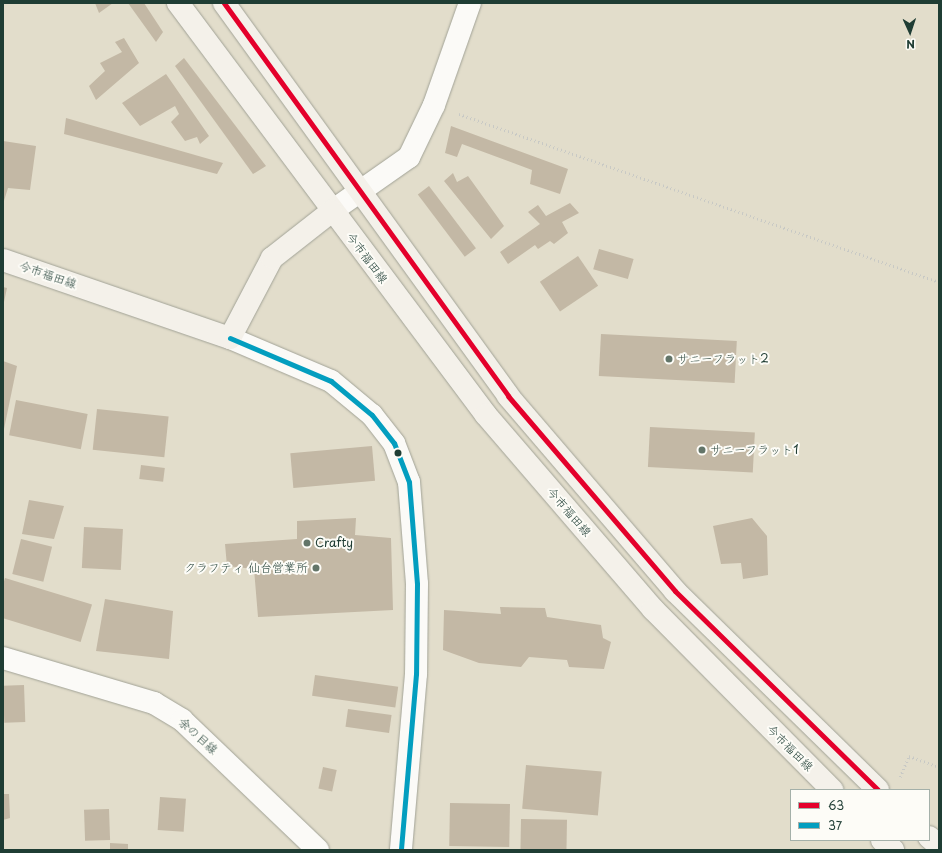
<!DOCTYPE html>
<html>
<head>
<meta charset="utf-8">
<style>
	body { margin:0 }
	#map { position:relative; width:942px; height:853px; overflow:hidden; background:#e2ddcb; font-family:"Playpen Sans","Klee One",sans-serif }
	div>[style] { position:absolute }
	.building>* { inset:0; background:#c3b8a5; transform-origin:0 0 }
	.path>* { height:2.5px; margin-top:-1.25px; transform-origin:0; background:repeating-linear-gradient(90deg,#c8c9c5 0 1px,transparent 0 4px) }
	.roads { filter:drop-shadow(0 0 1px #a1a296) drop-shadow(0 0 1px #a1a296) }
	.minor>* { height:22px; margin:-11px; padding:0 11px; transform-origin:11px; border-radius:11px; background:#fbfaf7 }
	.secondary>* { height:22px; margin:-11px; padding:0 11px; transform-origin:11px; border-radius:11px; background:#f4f1ea }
	.bus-1>* { height:5px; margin:-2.5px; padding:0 2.5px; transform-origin:2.5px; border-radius:2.5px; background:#e4002b }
	.bus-2>* { height:5px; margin:-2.5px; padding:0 2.5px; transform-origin:2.5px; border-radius:2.5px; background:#039ebf }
	.dots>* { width:11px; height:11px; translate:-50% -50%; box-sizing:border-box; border:2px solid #fdfcf7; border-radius:50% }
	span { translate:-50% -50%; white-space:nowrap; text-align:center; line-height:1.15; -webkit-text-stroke:4px #fdfcf7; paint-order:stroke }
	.street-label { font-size:12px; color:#1f3d34 }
	.poi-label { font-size:12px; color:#1f3d34 }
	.left { translate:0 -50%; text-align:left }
	.right { translate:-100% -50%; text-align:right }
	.frame { position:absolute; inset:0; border:4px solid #1f3d34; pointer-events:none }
	.legend { position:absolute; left:790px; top:789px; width:140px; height:52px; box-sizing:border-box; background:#fdfcf7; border:1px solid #a4b0a9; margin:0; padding:5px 7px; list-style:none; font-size:12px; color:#1f3d34 }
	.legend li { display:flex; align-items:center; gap:8px; height:20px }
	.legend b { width:20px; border:1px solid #a4b0a9 }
	.north { position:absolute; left:890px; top:12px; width:40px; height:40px; -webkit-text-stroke:3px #fdfcf7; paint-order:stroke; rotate:177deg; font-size:11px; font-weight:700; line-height:16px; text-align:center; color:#1f3d34 }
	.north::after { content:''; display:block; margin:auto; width:14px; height:18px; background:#1f3d34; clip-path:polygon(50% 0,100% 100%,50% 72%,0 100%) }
</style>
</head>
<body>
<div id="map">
	<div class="building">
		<div style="clip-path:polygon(95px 3px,113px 3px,99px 13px)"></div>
		<div style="clip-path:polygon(128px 3px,144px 3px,163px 32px,156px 42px)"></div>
		<div style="clip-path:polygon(124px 38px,139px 63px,96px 100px,89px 86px,105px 71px,100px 63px,122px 52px,115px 42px)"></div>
		<div style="clip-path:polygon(184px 58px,266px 166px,253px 174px,175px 66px)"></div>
		<div style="clip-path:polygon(166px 74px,209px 136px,200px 144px,197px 137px,185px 141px,171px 122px,179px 114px,175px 106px,140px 126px,122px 103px)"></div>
		<div style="clip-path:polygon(66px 118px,223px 163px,217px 174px,64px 134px)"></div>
		<div style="clip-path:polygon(451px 126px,568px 169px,560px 194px,530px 184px,532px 170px,462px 144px,457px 157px,445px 153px)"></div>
		<div style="clip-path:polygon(3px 141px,36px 146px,30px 190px,8px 188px,3px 204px)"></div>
		<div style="clip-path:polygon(453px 173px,457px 182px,468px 176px,504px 226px,491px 239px,444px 181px)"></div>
		<div style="left:429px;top:186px;width:78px;height:14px;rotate:53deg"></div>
		<div style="clip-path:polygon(570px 203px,579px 213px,562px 222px,568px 233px,554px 244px,550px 241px,538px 249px,535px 245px,508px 264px,500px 252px,540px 224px,528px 212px,538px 205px,546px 216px)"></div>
		<div style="left:599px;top:249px;width:36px;height:21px;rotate:16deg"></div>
		<div style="left:578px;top:256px;width:36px;height:46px;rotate:56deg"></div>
		<div style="clip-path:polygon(3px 287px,7px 288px,4px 302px,3px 302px)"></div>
		<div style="left:601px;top:334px;width:136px;height:42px;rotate:3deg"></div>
		<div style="clip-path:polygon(3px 361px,17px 366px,4px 429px,3px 429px)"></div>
		<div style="left:16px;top:400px;width:73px;height:36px;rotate:11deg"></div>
		<div style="left:97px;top:409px;width:72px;height:41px;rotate:6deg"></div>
		<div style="left:650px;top:427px;width:105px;height:40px;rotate:3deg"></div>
		<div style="left:372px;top:446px;width:35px;height:82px;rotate:85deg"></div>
		<div style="left:141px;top:465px;width:24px;height:14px;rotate:7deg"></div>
		<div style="clip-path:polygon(29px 500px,64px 506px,54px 539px,22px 534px)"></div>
		<div style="clip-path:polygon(356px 518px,355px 535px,391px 538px,393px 610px,258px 617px,254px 569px,227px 566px,225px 544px,297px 539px,297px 521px)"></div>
		<div style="clip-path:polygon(752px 518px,767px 536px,768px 575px,743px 579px,741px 563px,721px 564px,713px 526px)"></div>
		<div style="left:84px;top:527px;width:39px;height:41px;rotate:3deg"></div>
		<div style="left:21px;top:539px;width:32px;height:36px;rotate:14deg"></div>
		<div style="left:5px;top:578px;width:91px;height:39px;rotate:17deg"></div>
		<div style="clip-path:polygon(105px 599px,173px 611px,169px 659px,96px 651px)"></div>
		<div style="clip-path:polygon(500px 607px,545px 608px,547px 617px,601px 625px,603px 638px,611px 642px,604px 669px,569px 667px,567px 660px,529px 657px,521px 667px,479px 663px,443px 650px,444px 610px,501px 614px)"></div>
		<div style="left:315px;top:675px;width:84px;height:21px;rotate:8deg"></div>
		<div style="left:24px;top:685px;width:37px;height:21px;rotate:88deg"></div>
		<div style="left:348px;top:709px;width:44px;height:18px;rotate:8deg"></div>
		<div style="left:526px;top:765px;width:76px;height:44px;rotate:5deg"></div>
		<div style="left:323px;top:767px;width:14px;height:22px;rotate:12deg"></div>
		<div style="clip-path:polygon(3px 794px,9px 794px,10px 818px,3px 820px)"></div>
		<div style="left:160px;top:797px;width:26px;height:33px;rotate:4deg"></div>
		<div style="left:450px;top:803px;width:60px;height:43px;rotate:1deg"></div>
		<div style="left:109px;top:809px;width:31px;height:25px;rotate:88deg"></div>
		<div style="left:521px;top:819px;width:46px;height:31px;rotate:1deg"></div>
		<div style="clip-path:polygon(110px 843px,128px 844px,128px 850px,110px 850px)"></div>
	</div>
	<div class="path">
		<div style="left:459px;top:114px;width:509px;rotate:19.29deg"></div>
		<div style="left:900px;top:777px;width:23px;rotate:-67deg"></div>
		<div style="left:909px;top:756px;width:32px;rotate:20deg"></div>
	</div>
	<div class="roads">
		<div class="minor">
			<div style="left:332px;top:211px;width:94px;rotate:-35deg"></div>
			<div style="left:409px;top:157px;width:58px;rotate:-64.3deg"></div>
			<div style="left:434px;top:105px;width:108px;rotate:-70.6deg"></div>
			<div style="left:230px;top:338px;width:110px;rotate:23.1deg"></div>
			<div style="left:331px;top:381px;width:53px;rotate:39.7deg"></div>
			<div style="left:372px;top:415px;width:36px;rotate:52deg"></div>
			<div style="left:394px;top:443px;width:42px;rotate:69deg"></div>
			<div style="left:409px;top:482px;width:102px;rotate:85.5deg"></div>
			<div style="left:417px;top:584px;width:90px;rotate:90.6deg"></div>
			<div style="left:416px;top:674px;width:177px;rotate:94.9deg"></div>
			<div style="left:3px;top:658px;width:158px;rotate:16.6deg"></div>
			<div style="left:154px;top:703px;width:33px;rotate:31deg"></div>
			<div style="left:182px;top:720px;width:188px;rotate:43.7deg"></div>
		</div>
		<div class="secondary">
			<div style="left:178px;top:3px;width:514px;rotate:53.22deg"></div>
			<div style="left:486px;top:415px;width:256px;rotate:49.3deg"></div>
			<div style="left:653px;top:609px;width:255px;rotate:45.3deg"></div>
			<div style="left:224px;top:3px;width:485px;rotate:54.1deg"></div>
			<div style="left:508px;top:396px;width:257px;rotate:49.4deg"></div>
			<div style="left:675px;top:591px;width:284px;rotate:44.4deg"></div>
			<div style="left:3px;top:260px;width:240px;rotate:19deg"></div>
			<div style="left:230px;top:338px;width:90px;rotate:-62.3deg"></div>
			<div style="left:272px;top:258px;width:76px;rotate:-38.1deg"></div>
			<div style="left:929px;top:837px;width:13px;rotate:42deg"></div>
			<div style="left:882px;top:840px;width:15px;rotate:42deg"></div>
		</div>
	</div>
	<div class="bus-1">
		<div style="left:224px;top:3px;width:485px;rotate:54.1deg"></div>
		<div style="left:508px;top:396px;width:257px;rotate:49.4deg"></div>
		<div style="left:675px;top:591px;width:284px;rotate:44.4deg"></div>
	</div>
	<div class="bus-2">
		<div style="left:230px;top:338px;width:110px;rotate:23.1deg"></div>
		<div style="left:331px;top:381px;width:53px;rotate:39.7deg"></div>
		<div style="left:372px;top:415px;width:36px;rotate:52deg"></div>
		<div style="left:394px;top:443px;width:42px;rotate:69deg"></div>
		<div style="left:409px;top:482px;width:102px;rotate:85.5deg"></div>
		<div style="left:417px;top:584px;width:90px;rotate:90.6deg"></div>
		<div style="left:416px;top:674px;width:177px;rotate:94.9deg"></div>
	</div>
	<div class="dots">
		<div style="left:669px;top:359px;background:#637569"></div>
		<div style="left:702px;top:450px;background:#637569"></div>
		<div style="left:398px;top:453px;background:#1f3d34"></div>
		<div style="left:307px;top:543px;background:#637569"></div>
		<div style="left:316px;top:568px;background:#637569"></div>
	</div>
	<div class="street-label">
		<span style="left:367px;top:258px;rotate:53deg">今市福田線</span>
		<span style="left:48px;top:275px;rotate:19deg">今市福田線</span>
		<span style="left:569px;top:512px;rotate:49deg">今市福田線</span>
		<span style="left:198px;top:736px;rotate:42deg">余の目線</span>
		<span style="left:790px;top:748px;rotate:45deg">今市福田線</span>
	</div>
	<div class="poi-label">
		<span class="left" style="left:677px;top:359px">サニーフラット2</span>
		<span class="left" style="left:710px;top:450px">サニーフラット1</span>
		<span class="left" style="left:315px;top:543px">Crafty</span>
		<span class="right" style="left:308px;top:568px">クラフティ 仙台営業所</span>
	</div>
	<div class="frame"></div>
	<ul class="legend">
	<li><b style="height:5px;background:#e4002b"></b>63</li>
	<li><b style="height:5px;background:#039ebf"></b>37</li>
	</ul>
	<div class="north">N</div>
</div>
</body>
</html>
